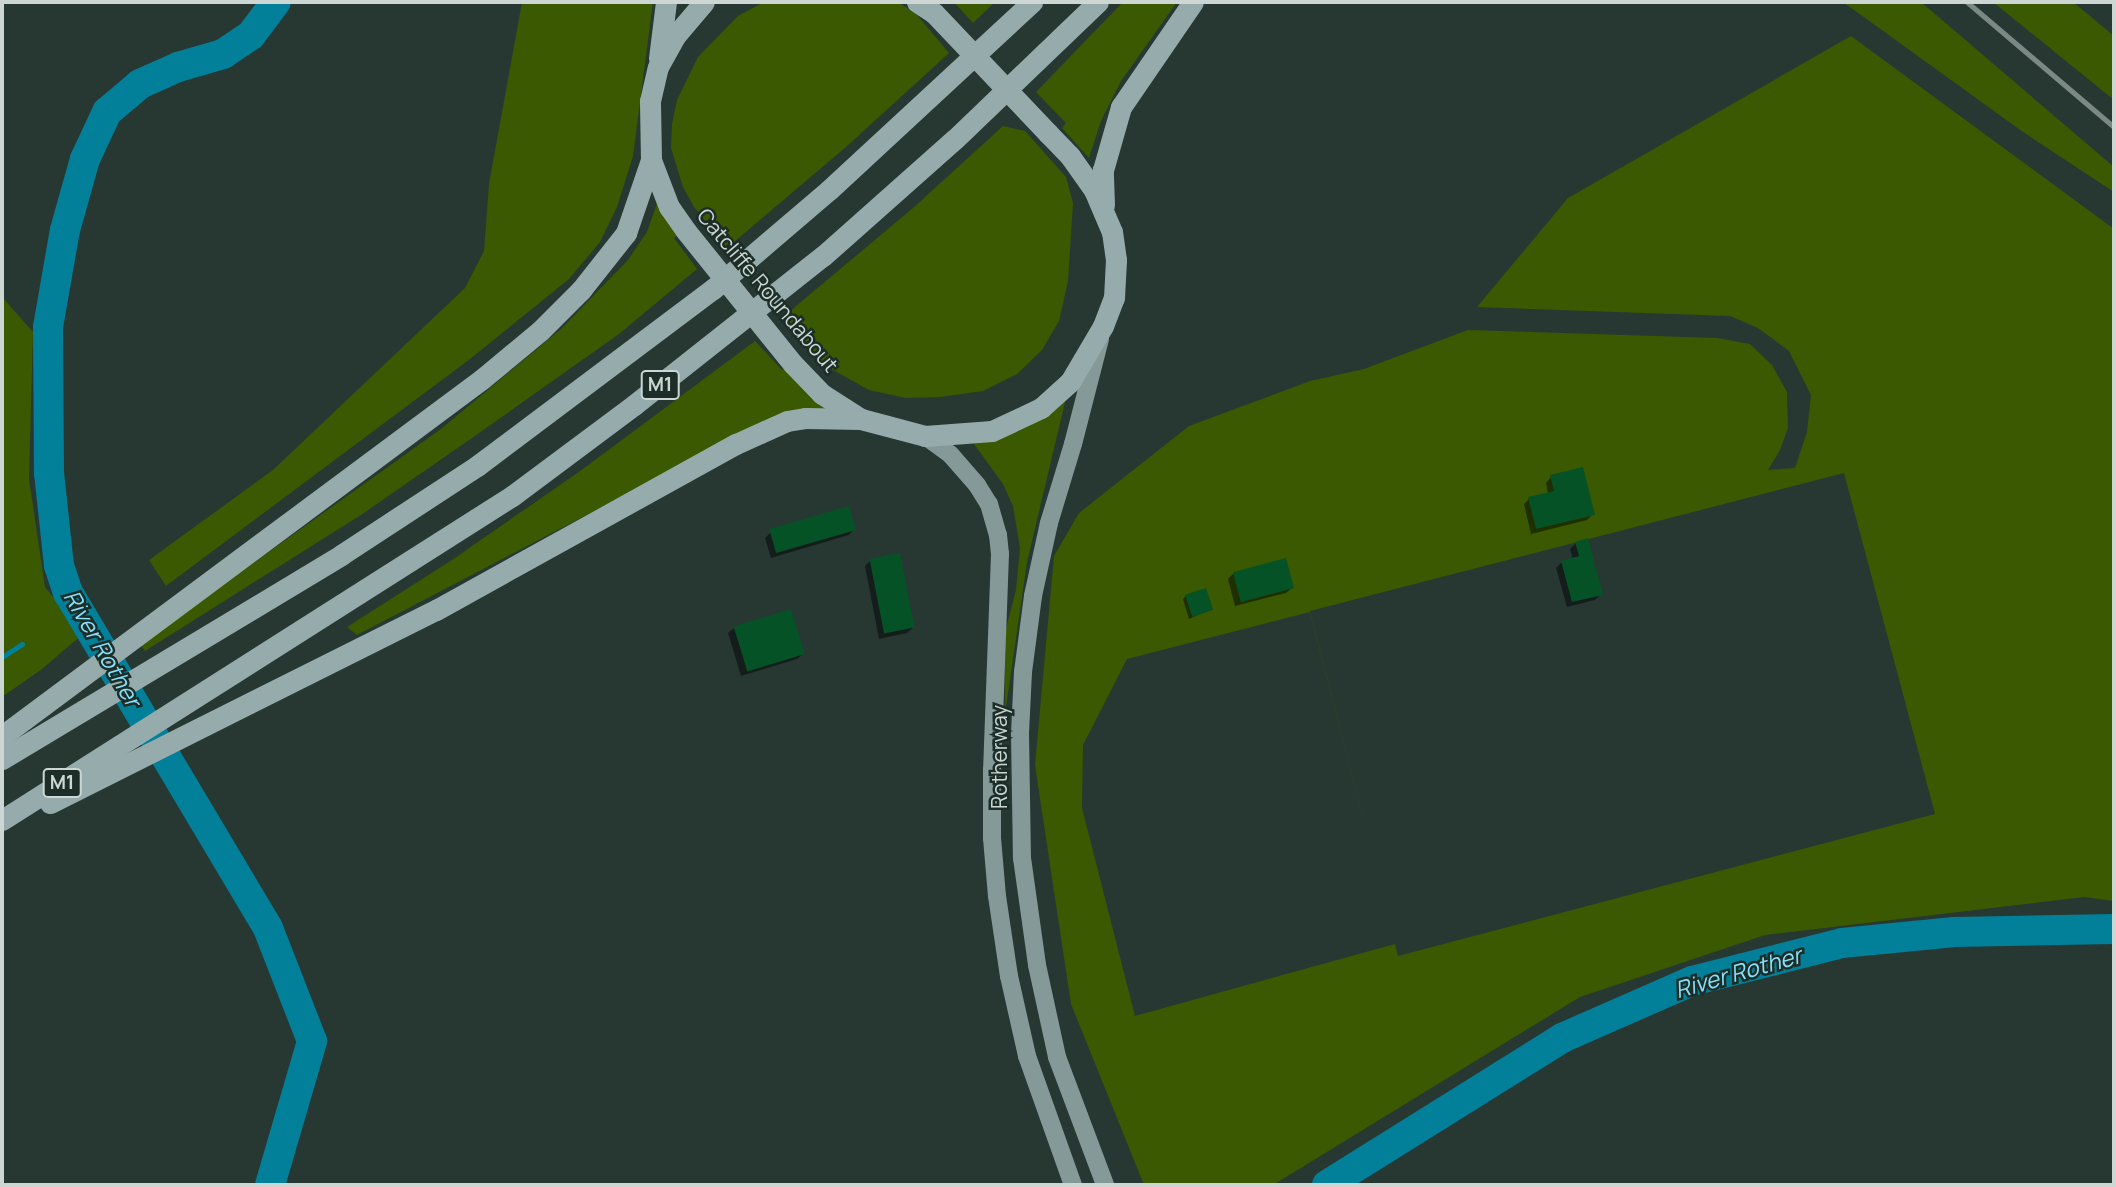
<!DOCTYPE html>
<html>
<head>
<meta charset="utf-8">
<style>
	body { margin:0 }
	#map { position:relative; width:2116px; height:1187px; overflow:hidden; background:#273833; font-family:Manrope,sans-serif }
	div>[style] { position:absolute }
	.green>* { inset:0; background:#3a5900 }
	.shadow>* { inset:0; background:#0007 }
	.stream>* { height:5px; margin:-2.5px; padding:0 2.5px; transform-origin:2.5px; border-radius:2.5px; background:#027f99 }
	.river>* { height:30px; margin:-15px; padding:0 15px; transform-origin:15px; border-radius:15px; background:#027f99 }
	.building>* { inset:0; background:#065227; transform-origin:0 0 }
	.major>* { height:18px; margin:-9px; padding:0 9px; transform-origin:9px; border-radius:9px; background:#869999 }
	.highway>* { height:21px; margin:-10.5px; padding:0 10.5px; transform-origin:10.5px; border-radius:10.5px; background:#96acac }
	.rail>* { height:5px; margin:-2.5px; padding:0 2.5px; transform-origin:2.5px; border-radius:2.5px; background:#7b8985 }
	.highway-bridge>* { height:21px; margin:-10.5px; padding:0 10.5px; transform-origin:10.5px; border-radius:10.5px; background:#96acac }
	span { translate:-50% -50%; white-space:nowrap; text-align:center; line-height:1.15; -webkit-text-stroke:5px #1d2e29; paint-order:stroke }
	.shield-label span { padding:2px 5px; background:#1d2e29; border:2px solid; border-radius:5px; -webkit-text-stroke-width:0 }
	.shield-label { font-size:19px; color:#ccd7d3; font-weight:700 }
	.street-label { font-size:21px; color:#ccd7d3 }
	.water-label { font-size:23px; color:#87dffa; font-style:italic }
	.frame { position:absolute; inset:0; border:4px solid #ccd7d3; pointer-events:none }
</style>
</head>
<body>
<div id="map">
	<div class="green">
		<div style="clip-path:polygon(522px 2px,653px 2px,633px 156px,617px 207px,600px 242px,569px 279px,470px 359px,166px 586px,149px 560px,273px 470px,465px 288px,484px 251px,489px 184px)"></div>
		<div style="clip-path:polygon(764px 2px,898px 2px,917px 15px,949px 53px,846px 147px,727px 248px,694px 207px,683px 187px,671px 148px,672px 124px,677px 100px,698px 57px,738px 16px)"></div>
		<div style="clip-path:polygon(954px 2px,995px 2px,973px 23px)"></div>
		<div style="clip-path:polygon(1123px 2px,1177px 2px,1121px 81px,1101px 121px,1089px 158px,1062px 128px,1066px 123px,1036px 92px)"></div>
		<div style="clip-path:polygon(1843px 2px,1921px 2px,2114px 167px,2114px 192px,2023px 132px)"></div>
		<div style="clip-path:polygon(1993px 2px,2073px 2px,2114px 36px,2114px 100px)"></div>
		<div style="clip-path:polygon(evenodd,1851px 36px,2114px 229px,2114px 901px,2084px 897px,1765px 935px,1580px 997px,1273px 1185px,1144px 1185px,1071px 1004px,1035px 765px,1054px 556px,1079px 513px,1189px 426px,1310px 381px,1364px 369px,1468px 330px,1717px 338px,1750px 344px,1772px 365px,1787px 392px,1788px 428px,1780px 450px,1768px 470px,1795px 468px,1807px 432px,1811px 395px,1789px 351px,1758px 328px,1730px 316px,1477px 307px,1568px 198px,1851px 36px,1844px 473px,1935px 814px,1398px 956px,1395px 944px,1135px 1016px,1082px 808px,1083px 745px,1127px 659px,1310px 612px,1395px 944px,1310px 611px,1844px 473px)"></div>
		<div style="clip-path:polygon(1003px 126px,1025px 131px,1042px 150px,1066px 177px,1073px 203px,1068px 281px,1059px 321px,1042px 350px,1017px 374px,983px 391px,940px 397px,906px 398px,869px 390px,824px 365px,783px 317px,913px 208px)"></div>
		<div style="clip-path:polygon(657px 203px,680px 232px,674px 238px,697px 269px,619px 334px,482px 431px,361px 515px,145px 651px,140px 644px,441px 429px,561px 329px,628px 260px,647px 232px)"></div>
		<div style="clip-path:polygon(2px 297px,33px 332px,29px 479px,45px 587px,83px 634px,42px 669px,2px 697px)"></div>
		<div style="clip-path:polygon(755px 341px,782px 370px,788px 366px,828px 408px,747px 431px,357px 635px,347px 627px,452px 560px,583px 469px)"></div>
		<div style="clip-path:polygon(1066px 398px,1027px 562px,1005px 714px,1004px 636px,1016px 590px,1020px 548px,1013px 506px,1003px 484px,974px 444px)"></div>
	</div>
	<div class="shadow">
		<div style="clip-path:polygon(1551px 477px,1593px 514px,1587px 520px,1531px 534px,1524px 504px,1529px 499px,1548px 494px,1546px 483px)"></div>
		<div style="clip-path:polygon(854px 529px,849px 535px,771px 558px,765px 538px,771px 532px)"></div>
		<div style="clip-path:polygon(1576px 543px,1601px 594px,1595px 600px,1567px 607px,1556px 568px,1562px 562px,1573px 560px,1570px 549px)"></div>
		<div style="clip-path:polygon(871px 560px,913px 628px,907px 633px,879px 639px,865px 566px)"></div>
		<div style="clip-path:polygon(1234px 573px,1292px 588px,1286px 593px,1235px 606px,1228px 579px)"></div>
		<div style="clip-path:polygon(1186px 596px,1211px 609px,1189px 619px,1183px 599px)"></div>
		<div style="clip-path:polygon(734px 628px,803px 654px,797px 659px,741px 676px,728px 633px)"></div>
	</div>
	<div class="stream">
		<div style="left:2px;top:657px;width:24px;rotate:-33deg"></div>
	</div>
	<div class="river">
		<div style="left:270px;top:1185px;width:150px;rotate:-73.7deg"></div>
		<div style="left:312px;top:1041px;width:121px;rotate:-111.3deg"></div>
		<div style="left:268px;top:928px;width:390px;rotate:-120.8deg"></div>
		<div style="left:68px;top:593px;width:28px;rotate:-108deg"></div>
		<div style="left:59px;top:566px;width:94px;rotate:-96.1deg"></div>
		<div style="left:49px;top:473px;width:146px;rotate:-90.4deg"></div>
		<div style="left:48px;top:327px;width:98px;rotate:-80.1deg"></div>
		<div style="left:65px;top:230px;width:74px;rotate:-74.3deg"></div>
		<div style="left:85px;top:159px;width:52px;rotate:-64.9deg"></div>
		<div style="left:107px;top:112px;width:43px;rotate:-40.3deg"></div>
		<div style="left:140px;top:84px;width:42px;rotate:-24.1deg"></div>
		<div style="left:178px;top:67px;width:47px;rotate:-16.1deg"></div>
		<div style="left:223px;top:54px;width:34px;rotate:-34deg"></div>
		<div style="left:251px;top:35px;width:41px;rotate:-52.9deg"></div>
		<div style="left:1327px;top:1185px;width:277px;rotate:-32deg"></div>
		<div style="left:1562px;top:1038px;width:142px;rotate:-23.7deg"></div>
		<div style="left:1692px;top:981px;width:155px;rotate:-14.2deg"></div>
		<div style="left:1842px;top:943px;width:113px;rotate:-5.6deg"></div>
		<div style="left:1954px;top:932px;width:160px;rotate:-1.1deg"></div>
	</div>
	<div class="building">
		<div style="clip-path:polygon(1583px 467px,1595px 515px,1536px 529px,1528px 497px,1554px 491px,1550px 475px)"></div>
		<div style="left:849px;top:506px;width:25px;height:83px;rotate:74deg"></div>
		<div style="clip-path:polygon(1588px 538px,1603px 595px,1572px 602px,1561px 561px,1579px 556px,1575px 542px)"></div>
		<div style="left:900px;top:553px;width:76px;height:31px;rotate:79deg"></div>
		<div style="left:1286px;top:558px;width:31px;height:55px;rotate:75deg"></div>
		<div style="left:1206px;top:588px;width:23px;height:22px;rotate:72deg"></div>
		<div style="left:791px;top:609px;width:47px;height:60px;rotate:73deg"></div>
	</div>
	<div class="major">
		<div style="left:1100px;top:339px;width:108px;rotate:104.4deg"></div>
		<div style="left:1073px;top:444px;width:83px;rotate:106.9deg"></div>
		<div style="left:1049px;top:523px;width:75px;rotate:102.4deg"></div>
		<div style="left:1033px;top:596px;width:77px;rotate:97.5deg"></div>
		<div style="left:1023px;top:672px;width:61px;rotate:92.8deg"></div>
		<div style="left:1020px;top:733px;width:125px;rotate:89.1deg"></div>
		<div style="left:1022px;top:858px;width:108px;rotate:82deg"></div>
		<div style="left:1037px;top:965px;width:94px;rotate:77.7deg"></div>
		<div style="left:1057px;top:1057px;width:137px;rotate:69.4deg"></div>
		<div style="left:925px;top:436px;width:31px;rotate:36deg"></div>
		<div style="left:950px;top:454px;width:41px;rotate:48.9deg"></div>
		<div style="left:977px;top:485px;width:22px;rotate:58deg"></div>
		<div style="left:989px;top:504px;width:32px;rotate:74deg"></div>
		<div style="left:998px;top:535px;width:19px;rotate:84deg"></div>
		<div style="left:1000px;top:554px;width:216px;rotate:92.1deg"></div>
		<div style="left:992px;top:770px;width:68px;rotate:90deg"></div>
		<div style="left:992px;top:838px;width:58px;rotate:85.1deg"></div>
		<div style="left:997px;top:896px;width:81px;rotate:81.5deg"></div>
		<div style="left:1009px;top:976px;width:82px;rotate:77.3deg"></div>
		<div style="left:1027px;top:1056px;width:137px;rotate:70.4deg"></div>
	</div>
	<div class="highway">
		<div style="left:917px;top:2px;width:20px;rotate:33deg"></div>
		<div style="left:659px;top:58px;width:56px;rotate:-82.9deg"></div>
		<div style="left:1104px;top:205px;width:35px;rotate:-92deg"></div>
		<div style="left:1103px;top:170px;width:66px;rotate:-74.1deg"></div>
		<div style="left:1121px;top:107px;width:127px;rotate:-55.6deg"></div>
		<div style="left:686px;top:231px;width:29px;rotate:-125deg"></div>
		<div style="left:669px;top:207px;width:50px;rotate:-111deg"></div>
		<div style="left:651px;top:160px;width:59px;rotate:-91deg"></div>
		<div style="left:650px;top:101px;width:35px;rotate:-77deg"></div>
		<div style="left:658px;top:67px;width:37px;rotate:-61deg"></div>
		<div style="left:676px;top:35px;width:43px;rotate:-49.7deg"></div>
		<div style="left:793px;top:364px;width:42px;rotate:46deg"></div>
		<div style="left:822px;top:394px;width:46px;rotate:32.7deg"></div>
		<div style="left:861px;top:419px;width:66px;rotate:14.9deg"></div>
		<div style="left:925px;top:436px;width:67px;rotate:-4.3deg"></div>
		<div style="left:992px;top:431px;width:54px;rotate:-25.1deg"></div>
		<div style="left:1041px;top:408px;width:39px;rotate:-42deg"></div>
		<div style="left:1070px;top:382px;width:65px;rotate:-59.5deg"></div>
		<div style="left:1103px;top:326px;width:30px;rotate:-69deg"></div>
		<div style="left:1114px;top:298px;width:38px;rotate:-87deg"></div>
		<div style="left:1116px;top:260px;width:28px;rotate:-98deg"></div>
		<div style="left:1112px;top:232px;width:46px;rotate:-113.2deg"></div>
		<div style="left:1094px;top:190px;width:42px;rotate:-125.2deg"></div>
		<div style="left:1070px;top:156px;width:32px;rotate:-134deg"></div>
		<div style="left:2px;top:736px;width:598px;rotate:-36.64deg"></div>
		<div style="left:482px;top:379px;width:75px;rotate:-39.6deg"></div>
		<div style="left:540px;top:331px;width:58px;rotate:-45deg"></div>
		<div style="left:581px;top:290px;width:73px;rotate:-51.7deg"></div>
		<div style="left:626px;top:233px;width:77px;rotate:-71.1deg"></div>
		<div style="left:2px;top:759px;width:396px;rotate:-31deg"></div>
		<div style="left:341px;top:555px;width:163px;rotate:-33.2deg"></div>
		<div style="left:477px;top:466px;width:295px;rotate:-36.9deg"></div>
		<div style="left:713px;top:289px;width:153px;rotate:-40.5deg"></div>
		<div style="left:829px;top:190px;width:277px;rotate:-42.8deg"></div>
		<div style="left:50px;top:803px;width:432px;rotate:-26.6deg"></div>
		<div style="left:436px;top:610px;width:343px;rotate:-29deg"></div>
		<div style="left:736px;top:444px;width:56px;rotate:-24.3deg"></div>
		<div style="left:787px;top:421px;width:18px;rotate:-9deg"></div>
		<div style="left:805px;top:418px;width:56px;rotate:1deg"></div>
		<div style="left:2px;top:820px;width:604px;rotate:-32.43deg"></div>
		<div style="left:512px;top:496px;width:152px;rotate:-36.7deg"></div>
		<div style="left:634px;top:405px;width:241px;rotate:-38.3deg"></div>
		<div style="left:823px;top:256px;width:176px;rotate:-41.6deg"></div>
		<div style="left:955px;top:139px;width:198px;rotate:-43.8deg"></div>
	</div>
	<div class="rail">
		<div style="left:1967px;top:2px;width:193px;rotate:40.4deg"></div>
	</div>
	<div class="highway-bridge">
		<div style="left:934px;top:13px;width:166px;rotate:46.5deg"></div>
		<div style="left:686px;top:231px;width:171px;rotate:51.2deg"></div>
	</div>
	<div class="shield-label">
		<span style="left:660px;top:385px">M1</span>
		<span style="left:62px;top:783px">M1</span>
	</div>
	<div class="street-label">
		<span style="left:768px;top:290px;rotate:50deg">Catcliffe Roundabout</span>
		<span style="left:999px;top:757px;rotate:-90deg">Rotherway</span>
	</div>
	<div class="water-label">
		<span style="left:103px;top:648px;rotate:60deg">River Rother</span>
		<span style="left:1738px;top:972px;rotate:-16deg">River Rother</span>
	</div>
	<div class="frame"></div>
</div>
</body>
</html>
